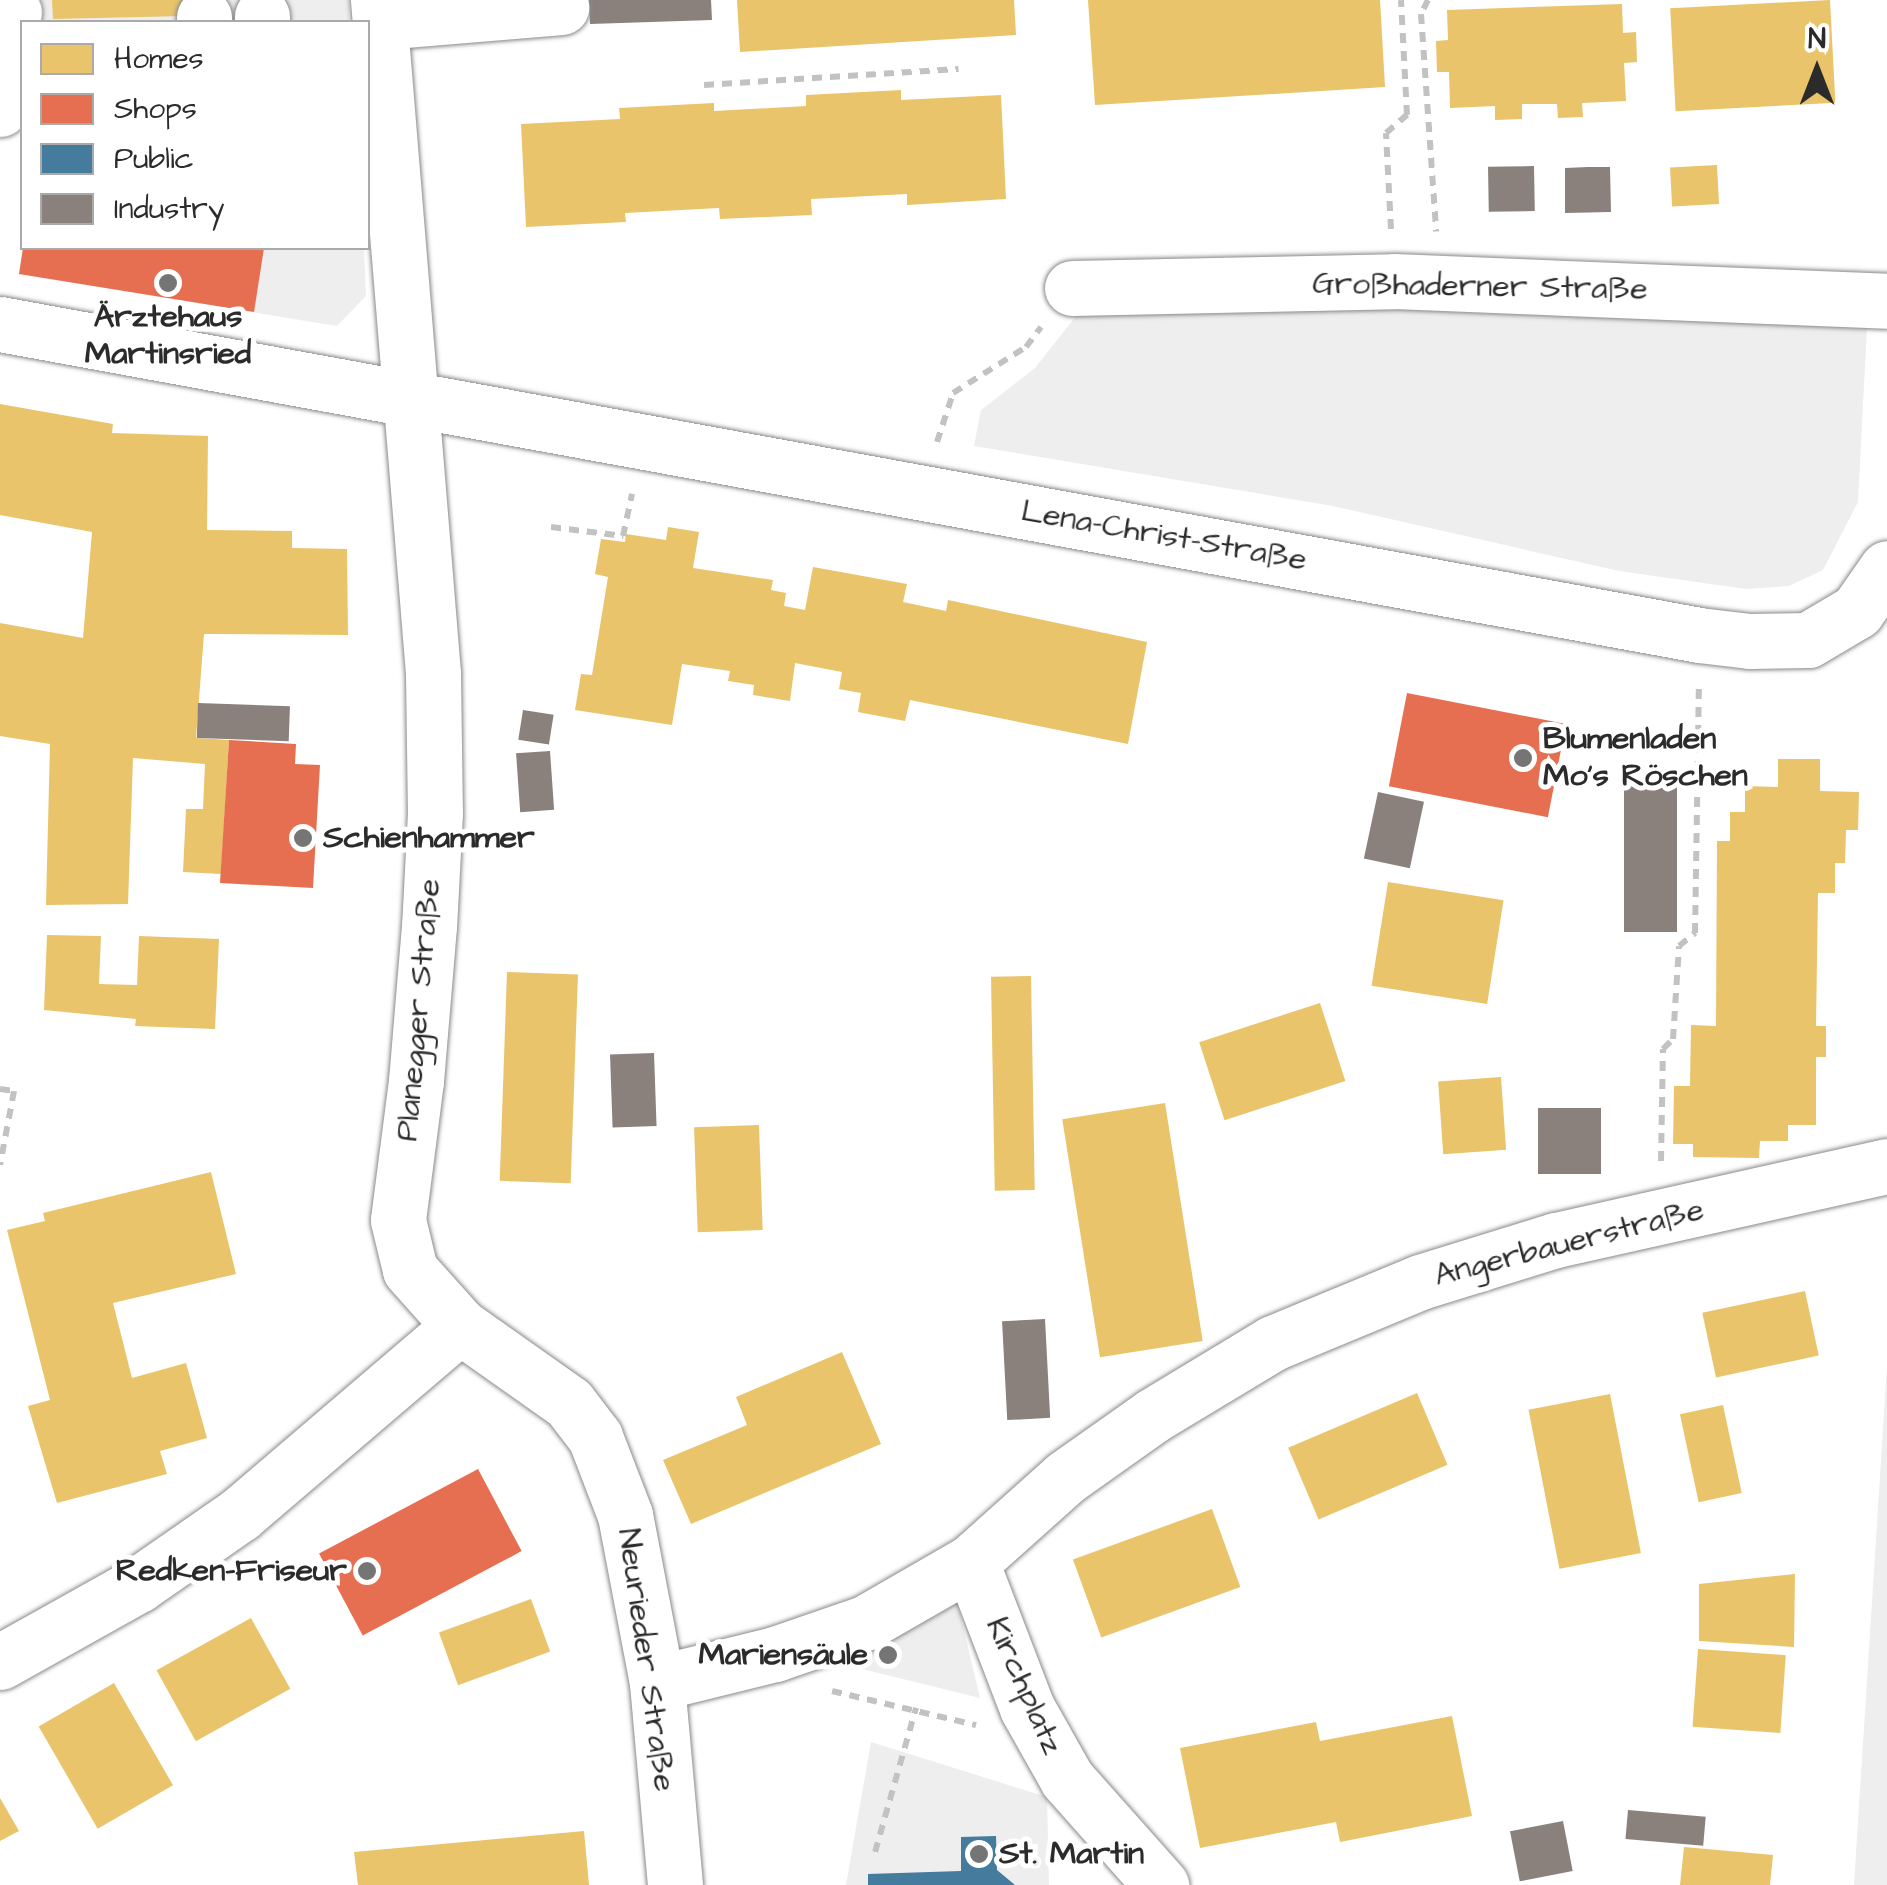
<!DOCTYPE html>
<html>
<head>
<meta charset="utf-8">
<style>
	body { margin:0 }
	#map { position:relative; width:1887px; height:1885px; overflow:hidden; background:#fff; font-family:"Architects Daughter",sans-serif }
	div>[style] { position:absolute }
	.built>* { inset:0; background:#eee; transform-origin:0 0 }
	.homes>* { inset:0; background:#e9c46a; transform-origin:0 0 }
	.shops>* { inset:0; background:#e76f51; transform-origin:0 0 }
	.public>* { inset:0; background:#457b9d }
	.industry>* { inset:0; background:#8a817c; transform-origin:0 0 }
	.path>* { height:6px; margin-top:-3px; transform-origin:0; background:repeating-linear-gradient(90deg,#c2c2c2 0 10px,transparent 0 18px) }
	.roads { filter:drop-shadow(0 0 2px #8a8a8a) drop-shadow(0 0 2px #8a8a8a) }
	.minor>* { height:55px; margin:-27.5px; padding:0 27.5px; transform-origin:27.5px; border-radius:27.5px; background:#fff }
	.dots>* { width:28px; height:28px; translate:-50% -50%; box-sizing:border-box; border:5px solid #fff; border-radius:50% }
	span { translate:-50% -50%; white-space:nowrap; text-align:center; line-height:1.15; -webkit-text-stroke:10px #fff; paint-order:stroke }
	.street-label { font-size:32px; color:#2b2b2b }
	.poi-label { font-size:32px; color:#2b2b2b; font-weight:700 }
	.left { translate:0 -50%; text-align:left }
	.right { translate:-100% -50%; text-align:right }
	.legend { position:absolute; left:20px; top:20px; width:350px; height:230px; box-sizing:border-box; background:#fff; border:2px solid #aaa; margin:0; padding:12px 18px; list-style:none; font-size:30px; color:#2b2b2b }
	.legend li { display:flex; align-items:center; gap:20px; height:50px }
	.legend b { width:50px; border:2px solid #aaa }
	.north { position:absolute; left:1767px; top:20px; width:100px; height:100px; -webkit-text-stroke:8px #fff; paint-order:stroke; rotate:0deg; font-size:28px; font-weight:700; line-height:40px; text-align:center; color:#2b2b2b }
	.north::after { content:''; display:block; margin:auto; width:35px; height:45px; background:#2b2b2b; clip-path:polygon(50% 0,100% 100%,50% 72%,0 100%) }
</style>
</head>
<body>
<div id="map">
	<div class="built">
		<div style="left:0;top:0;width:349px;height:31px"></div>
		<div style="clip-path:polygon(23px 248px,364px 248px,366px 296px,337px 326px,19px 274px)"></div>
		<div style="clip-path:polygon(1396px 304px,1867px 327px,1858px 502px,1823px 570px,1789px 586px,1746px 589px,1619px 571px,1333px 506px,974px 446px,981px 410px,1035px 368px,1080px 311px)"></div>
		<div style="clip-path:polygon(1887px 1366px,1887px 1885px,1854px 1885px)"></div>
		<div style="clip-path:polygon(957px 1601px,980px 1698px,854px 1667px,857px 1648px)"></div>
		<div style="clip-path:polygon(871px 1742px,1047px 1797px,1049px 1885px,846px 1885px)"></div>
	</div>
	<div class="homes">
		<div style="clip-path:polygon(52px 0,184px 0,185px 16px,53px 19px)"></div>
		<div style="clip-path:polygon(737px 0,1014px 0,1016px 35px,740px 52px)"></div>
		<div style="clip-path:polygon(1088px 0,1380px 0,1385px 87px,1095px 105px)"></div>
		<div style="left:1830px;top:0;width:103px;height:160px;rotate:87deg"></div>
		<div style="clip-path:polygon(1622px 4px,1623px 33px,1636px 32px,1637px 62px,1624px 63px,1626px 101px,1582px 103px,1583px 117px,1558px 118px,1557px 104px,1522px 104px,1522px 119px,1495px 120px,1495px 106px,1450px 108px,1449px 72px,1437px 72px,1436px 41px,1448px 40px,1447px 10px)"></div>
		<div style="clip-path:polygon(901px 90px,901px 100px,1001px 95px,1006px 199px,907px 205px,907px 194px,811px 199px,812px 215px,720px 219px,719px 208px,625px 213px,626px 222px,526px 227px,521px 124px,620px 119px,619px 108px,714px 103px,714px 111px,806px 106px,806px 95px)"></div>
		<div style="left:1717px;top:165px;width:39px;height:47px;rotate:87deg"></div>
		<div style="clip-path:polygon(0 404px,113px 424px,112px 433px,208px 436px,207px 530px,292px 531px,292px 548px,347px 549px,348px 635px,204px 634px,196px 738px,229px 740px,221px 874px,183px 872px,186px 809px,203px 809px,205px 764px,133px 758px,128px 904px,46px 905px,50px 744px,0 736px,0 623px,83px 638px,92px 532px,0 515px)"></div>
		<div style="clip-path:polygon(668px 527px,699px 532px,693px 568px,773px 580px,771px 590px,786px 593px,784px 606px,805px 610px,813px 567px,907px 584px,903px 602px,946px 611px,948px 600px,1147px 642px,1128px 744px,910px 700px,905px 721px,858px 712px,861px 693px,839px 689px,842px 672px,795px 663px,790px 701px,753px 695px,754px 685px,728px 681px,730px 671px,682px 664px,672px 725px,575px 710px,581px 674px,592px 675px,608px 577px,595px 574px,601px 539px,625px 542px,626px 534px,666px 540px)"></div>
		<div style="clip-path:polygon(1778px 759px,1820px 759px,1820px 791px,1859px 792px,1858px 830px,1846px 830px,1845px 863px,1835px 863px,1835px 893px,1818px 893px,1816px 1026px,1826px 1026px,1826px 1057px,1816px 1057px,1816px 1125px,1788px 1125px,1788px 1141px,1760px 1141px,1759px 1158px,1693px 1157px,1693px 1144px,1673px 1144px,1674px 1086px,1690px 1086px,1691px 1025px,1716px 1026px,1717px 841px,1730px 841px,1730px 812px,1745px 812px,1745px 786px,1778px 787px)"></div>
		<div style="left:1388px;top:882px;width:117px;height:105px;rotate:9deg"></div>
		<div style="clip-path:polygon(47px 935px,101px 936px,99px 984px,137px 985px,139px 936px,219px 939px,215px 1029px,135px 1026px,136px 1019px,44px 1010px)"></div>
		<div style="left:507px;top:972px;width:71px;height:209px;rotate:2deg"></div>
		<div style="left:1031px;top:976px;width:214px;height:40px;rotate:89deg"></div>
		<div style="left:1320px;top:1003px;width:82px;height:127px;rotate:72deg"></div>
		<div style="left:1501px;top:1077px;width:73px;height:63px;rotate:86deg"></div>
		<div style="left:1165px;top:1103px;width:241px;height:104px;rotate:81deg"></div>
		<div style="left:759px;top:1125px;width:105px;height:65px;rotate:88deg"></div>
		<div style="clip-path:polygon(211px 1172px,236px 1274px,113px 1303px,132px 1378px,186px 1363px,207px 1438px,160px 1451px,167px 1474px,57px 1503px,28px 1406px,50px 1400px,7px 1230px,45px 1221px,43px 1213px)"></div>
		<div style="left:1805px;top:1291px;width:66px;height:105px;rotate:78deg"></div>
		<div style="clip-path:polygon(842px 1352px,881px 1444px,691px 1524px,663px 1460px,747px 1425px,736px 1397px)"></div>
		<div style="left:1417px;top:1393px;width:78px;height:140px;rotate:67deg"></div>
		<div style="left:1610px;top:1394px;width:162px;height:83px;rotate:79deg"></div>
		<div style="left:1723px;top:1405px;width:90px;height:44px;rotate:78deg"></div>
		<div style="left:1212px;top:1509px;width:83px;height:148px;rotate:70deg"></div>
		<div style="clip-path:polygon(1795px 1574px,1794px 1647px,1699px 1641px,1699px 1584px)"></div>
		<div style="left:531px;top:1599px;width:56px;height:98px;rotate:70deg"></div>
		<div style="left:251px;top:1618px;width:81px;height:108px;rotate:61deg"></div>
		<div style="left:1698px;top:1649px;width:88px;height:78px;rotate:4deg"></div>
		<div style="left:114px;top:1683px;width:118px;height:87px;rotate:60deg"></div>
		<div style="clip-path:polygon(1452px 1716px,1472px 1816px,1340px 1842px,1336px 1822px,1200px 1848px,1180px 1748px,1316px 1722px,1320px 1741px)"></div>
		<div style="clip-path:polygon(0 1798px,19px 1831px,0 1841px)"></div>
		<div style="clip-path:polygon(584px 1831px,589px 1885px,358px 1885px,354px 1852px)"></div>
		<div style="clip-path:polygon(1684px 1847px,1773px 1855px,1770px 1885px,1680px 1885px)"></div>
	</div>
	<div class="shops">
		<div style="clip-path:polygon(23px 248px,264px 248px,254px 312px,19px 274px)"></div>
		<div style="left:1407px;top:693px;width:162px;height:95px;rotate:11deg"></div>
		<div style="clip-path:polygon(229px 740px,296px 744px,295px 764px,320px 765px,313px 888px,220px 883px)"></div>
		<div style="left:478px;top:1469px;width:93px;height:180px;rotate:62deg"></div>
	</div>
	<div class="public">
		<div style="clip-path:polygon(996px 1836px,997px 1870px,1015px 1885px,868px 1885px,868px 1874px,961px 1871px,961px 1837px)"></div>
	</div>
	<div class="industry">
		<div style="clip-path:polygon(589px 0,711px 0,712px 20px,590px 24px)"></div>
		<div style="left:1534px;top:166px;width:45px;height:46px;rotate:89deg"></div>
		<div style="clip-path:polygon(1588px 167px,1610px 167px,1611px 212px,1565px 213px,1565px 168px)"></div>
		<div style="left:198px;top:703px;width:92px;height:35px;rotate:2deg"></div>
		<div style="left:523px;top:710px;width:31px;height:30px;rotate:9deg"></div>
		<div style="left:550px;top:751px;width:59px;height:34px;rotate:86deg"></div>
		<div style="left:1624px;top:781px;width:53px;height:151px"></div>
		<div style="left:1378px;top:792px;width:47px;height:68px;rotate:12deg"></div>
		<div style="left:654px;top:1053px;width:73px;height:44px;rotate:88deg"></div>
		<div style="left:1538px;top:1108px;width:63px;height:66px"></div>
		<div style="left:1045px;top:1319px;width:99px;height:43px;rotate:87deg"></div>
		<div style="left:1628px;top:1810px;width:78px;height:29px;rotate:5deg"></div>
		<div style="left:1563px;top:1821px;width:51px;height:54px;rotate:79deg"></div>
	</div>
	<div class="path">
		<div style="left:1428px;top:0;width:16px;rotate:117deg"></div>
		<div style="left:1421px;top:14px;width:218px;rotate:86deg"></div>
		<div style="left:704px;top:85px;width:255px;rotate:-3.6deg"></div>
		<div style="left:1391px;top:229px;width:96px;rotate:-93deg"></div>
		<div style="left:1386px;top:133px;width:28px;rotate:-41deg"></div>
		<div style="left:1407px;top:115px;width:115px;rotate:-93deg"></div>
		<div style="left:937px;top:442px;width:52px;rotate:-71.9deg"></div>
		<div style="left:953px;top:393px;width:86px;rotate:-32.2deg"></div>
		<div style="left:1026px;top:347px;width:25px;rotate:-53deg"></div>
		<div style="left:551px;top:527px;width:73px;rotate:7.1deg"></div>
		<div style="left:623px;top:536px;width:43px;rotate:-77.9deg"></div>
		<div style="left:0;top:1089px;width:14px;rotate:8deg"></div>
		<div style="left:14px;top:1091px;width:75px;rotate:100.7deg"></div>
		<div style="left:1661px;top:1161px;width:112px;rotate:-89deg"></div>
		<div style="left:1663px;top:1049px;width:14px;rotate:-45deg"></div>
		<div style="left:1673px;top:1039px;width:93px;rotate:-86.3deg"></div>
		<div style="left:1679px;top:946px;width:21px;rotate:-39deg"></div>
		<div style="left:1695px;top:933px;width:247px;rotate:-89.1deg"></div>
		<div style="left:832px;top:1691px;width:148px;rotate:13.3deg"></div>
		<div style="left:875px;top:1852px;width:150px;rotate:-74.1deg"></div>
	</div>
	<div class="roads">
		<div class="minor">
			<div style="left:378px;top:0;width:676px;rotate:85.33deg"></div>
			<div style="left:433px;top:674px;width:139px;rotate:89.2deg"></div>
			<div style="left:435px;top:813px;width:113px;rotate:93deg"></div>
			<div style="left:429px;top:926px;width:156px;rotate:94.8deg"></div>
			<div style="left:416px;top:1081px;width:140px;rotate:97.4deg"></div>
			<div style="left:398px;top:1220px;width:51px;rotate:76.5deg"></div>
			<div style="left:410px;top:1270px;width:75px;rotate:48.2deg"></div>
			<div style="left:460px;top:1326px;width:133px;rotate:35.2deg"></div>
			<div style="left:569px;top:1403px;width:43px;rotate:52.6deg"></div>
			<div style="left:595px;top:1437px;width:84px;rotate:69deg"></div>
			<div style="left:625px;top:1515px;width:171px;rotate:79.2deg"></div>
			<div style="left:657px;top:1683px;width:203px;rotate:84.9deg"></div>
			<div style="left:262px;top:16px;width:6px;rotate:90deg"></div>
			<div style="left:204px;top:17px;width:5px;rotate:90deg"></div>
			<div style="left:380px;top:22px;width:182px;rotate:-4.7deg"></div>
			<div style="left:0;top:109px;width:98px;rotate:-81.8deg"></div>
			<div style="left:1072px;top:288px;width:322px;rotate:-1.2deg"></div>
			<div style="left:1394px;top:281px;width:493px;rotate:2.3deg"></div>
			<div style="left:0;top:324px;width:1727px;rotate:10.37deg"></div>
			<div style="left:1699px;top:635px;width:51px;rotate:6.7deg"></div>
			<div style="left:1750px;top:641px;width:58px;rotate:-1deg"></div>
			<div style="left:1808px;top:640px;width:57px;rotate:-30.6deg"></div>
			<div style="left:1857px;top:611px;width:52px;rotate:-55.1deg"></div>
			<div style="left:971px;top:1562px;width:156px;rotate:69deg"></div>
			<div style="left:1027px;top:1708px;width:81px;rotate:60.6deg"></div>
			<div style="left:1067px;top:1779px;width:142px;rotate:48.4deg"></div>
			<div style="left:0;top:1662px;width:158px;rotate:-29.2deg"></div>
			<div style="left:138px;top:1585px;width:124px;rotate:-34.8deg"></div>
			<div style="left:240px;top:1514px;width:289px;rotate:-40.5deg"></div>
			<div style="left:657px;top:1683px;width:122px;rotate:-13.8deg"></div>
			<div style="left:775px;top:1654px;width:95px;rotate:-19deg"></div>
			<div style="left:865px;top:1623px;width:122px;rotate:-29.9deg"></div>
			<div style="left:971px;top:1562px;width:127px;rotate:-41.8deg"></div>
			<div style="left:1066px;top:1477px;width:105px;rotate:-35.3deg"></div>
			<div style="left:1152px;top:1416px;width:141px;rotate:-31.1deg"></div>
			<div style="left:1273px;top:1343px;width:159px;rotate:-22.5deg"></div>
			<div style="left:1420px;top:1282px;width:142px;rotate:-17.2deg"></div>
			<div style="left:1556px;top:1240px;width:339px;rotate:-12.6deg"></div>
		</div>
	</div>
	<div class="dots">
		<div style="left:168px;top:283px;background:#757575"></div>
		<div style="left:1523px;top:758px;background:#757575"></div>
		<div style="left:303px;top:838px;background:#757575"></div>
		<div style="left:367px;top:1571px;background:#757575"></div>
		<div style="left:888px;top:1655px;background:#757575"></div>
		<div style="left:979px;top:1854px;background:#757575"></div>
	</div>
	<div class="street-label">
		<span style="left:1480px;top:287px;rotate:1deg">Großhaderner Straße</span>
		<span style="left:1164px;top:536px;rotate:10deg">Lena-Christ-Straße</span>
		<span style="left:419px;top:1010px;rotate:-85deg">Planegger Straße</span>
		<span style="left:1569px;top:1243px;rotate:-14deg">Angerbauerstraße</span>
		<span style="left:646px;top:1660px;rotate:82deg">Neurieder Straße</span>
		<span style="left:1024px;top:1686px;rotate:66deg">Kirchplatz</span>
	</div>
	<div class="poi-label">
		<span style="left:168px;top:336px">Ärztehaus<br>Martinsried</span>
		<span class="left" style="left:1543px;top:758px">Blumenladen<br>Mo's Röschen</span>
		<span class="left" style="left:323px;top:838px">Schienhammer</span>
		<span class="right" style="left:347px;top:1571px">Redken-Friseur</span>
		<span class="right" style="left:868px;top:1655px">Mariensäule</span>
		<span class="left" style="left:999px;top:1854px">St. Martin</span>
	</div>
	<ul class="legend">
	<li><b style="height:28px;background:#e9c46a"></b>Homes</li>
	<li><b style="height:28px;background:#e76f51"></b>Shops</li>
	<li><b style="height:28px;background:#457b9d"></b>Public</li>
	<li><b style="height:28px;background:#8a817c"></b>Industry</li>
	</ul>
	<div class="north">N</div>
</div>
</body>
</html>
